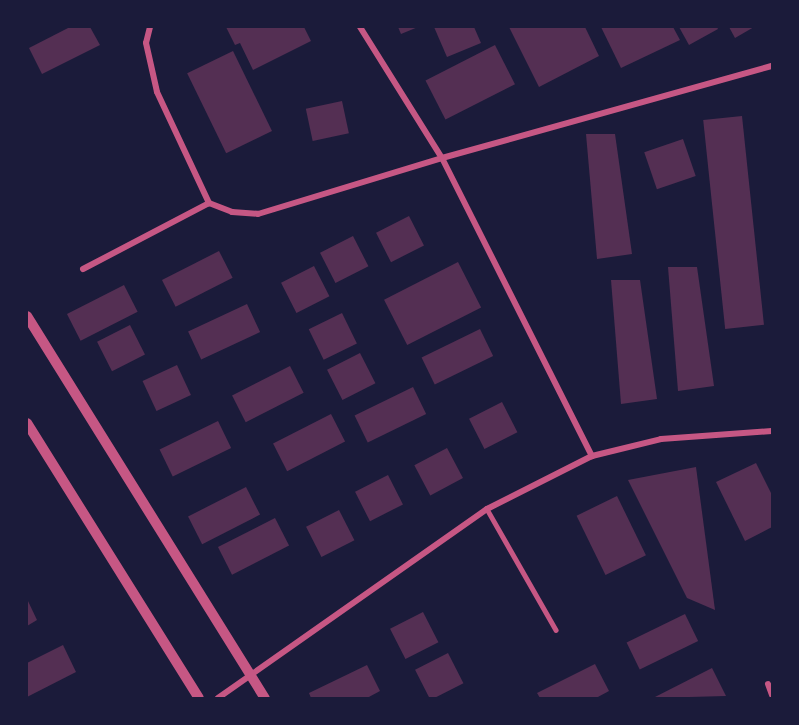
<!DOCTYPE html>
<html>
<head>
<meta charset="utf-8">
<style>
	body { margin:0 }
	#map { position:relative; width:799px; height:725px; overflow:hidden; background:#1b1b3a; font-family:Mulish,sans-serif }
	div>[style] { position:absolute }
	.building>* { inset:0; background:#542f53; transform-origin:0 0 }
	.service>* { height:4.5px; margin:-2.25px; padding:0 2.25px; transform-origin:2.25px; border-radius:2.25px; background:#c65784 }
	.minor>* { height:6px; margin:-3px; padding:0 3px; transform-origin:3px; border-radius:3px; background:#c65784 }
	.tertiary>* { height:10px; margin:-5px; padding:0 5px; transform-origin:5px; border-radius:5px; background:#c65784 }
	span { translate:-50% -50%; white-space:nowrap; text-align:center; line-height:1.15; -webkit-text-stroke:4.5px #1b1b3a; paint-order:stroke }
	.frame { position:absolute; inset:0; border:28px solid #1b1b3a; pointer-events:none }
</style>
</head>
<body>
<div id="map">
	<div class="building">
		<div style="clip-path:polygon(70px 27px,90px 27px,100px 45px,42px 74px,29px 48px)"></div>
		<div style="clip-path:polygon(226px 27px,304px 27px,311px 41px,253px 70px,240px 43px,235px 45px)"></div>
		<div style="clip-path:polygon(398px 27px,418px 27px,401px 34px)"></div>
		<div style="clip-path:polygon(434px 27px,474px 27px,481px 43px,447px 57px)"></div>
		<div style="clip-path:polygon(509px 27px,585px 27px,599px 56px,539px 87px)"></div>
		<div style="clip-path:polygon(601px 27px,673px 27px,680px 40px,621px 68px)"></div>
		<div style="clip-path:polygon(679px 27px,717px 27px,718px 29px,689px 45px)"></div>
		<div style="clip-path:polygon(729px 27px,754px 27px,735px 38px)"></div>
		<div style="left:495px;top:45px;width:44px;height:78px;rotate:63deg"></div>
		<div style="left:233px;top:51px;width:89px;height:51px;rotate:64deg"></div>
		<div style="left:342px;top:101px;width:33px;height:37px;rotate:78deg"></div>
		<div style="left:742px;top:116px;width:210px;height:39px;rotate:84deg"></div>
		<div style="clip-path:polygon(586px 134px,615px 134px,632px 254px,597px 259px)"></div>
		<div style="left:683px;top:139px;width:39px;height:41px;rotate:71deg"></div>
		<div style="left:409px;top:216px;width:33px;height:37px;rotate:63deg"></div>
		<div style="left:353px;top:236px;width:34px;height:37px;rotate:63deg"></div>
		<div style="left:219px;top:251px;width:30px;height:64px;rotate:63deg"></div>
		<div style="left:458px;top:262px;width:51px;height:83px;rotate:63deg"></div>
		<div style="left:314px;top:266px;width:34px;height:37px;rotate:63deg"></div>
		<div style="clip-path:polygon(668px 267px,697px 267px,714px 386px,678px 391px)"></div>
		<div style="clip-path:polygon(611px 280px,640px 280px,657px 399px,621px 404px)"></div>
		<div style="left:124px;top:285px;width:30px;height:64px;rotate:63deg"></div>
		<div style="left:247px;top:304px;width:31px;height:65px;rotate:65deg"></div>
		<div style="left:342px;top:313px;width:34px;height:37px;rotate:64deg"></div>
		<div style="left:130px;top:325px;width:33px;height:37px;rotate:63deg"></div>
		<div style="left:480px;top:329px;width:30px;height:65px;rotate:64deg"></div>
		<div style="left:360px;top:353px;width:34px;height:37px;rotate:63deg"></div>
		<div style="left:177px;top:365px;width:33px;height:38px;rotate:65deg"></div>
		<div style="left:290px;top:366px;width:30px;height:65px;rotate:63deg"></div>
		<div style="left:413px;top:387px;width:30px;height:65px;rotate:64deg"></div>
		<div style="left:502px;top:402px;width:34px;height:37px;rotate:63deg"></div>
		<div style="left:331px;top:414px;width:31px;height:65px;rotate:63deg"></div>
		<div style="left:218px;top:421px;width:30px;height:65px;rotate:64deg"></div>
		<div style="left:447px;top:448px;width:34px;height:37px;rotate:62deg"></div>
		<div style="clip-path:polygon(756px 463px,772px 495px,772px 527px,745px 541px,716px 482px)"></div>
		<div style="clip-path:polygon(696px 467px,715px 610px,687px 598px,628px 480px)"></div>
		<div style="left:388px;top:475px;width:33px;height:37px;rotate:63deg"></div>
		<div style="left:246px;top:487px;width:31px;height:65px;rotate:63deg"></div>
		<div style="left:617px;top:496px;width:66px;height:45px;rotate:64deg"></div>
		<div style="left:339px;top:510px;width:34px;height:37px;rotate:63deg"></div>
		<div style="left:275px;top:518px;width:31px;height:64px;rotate:63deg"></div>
		<div style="clip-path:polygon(27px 599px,37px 620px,27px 626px)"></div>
		<div style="left:423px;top:612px;width:34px;height:37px;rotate:63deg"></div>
		<div style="left:685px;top:614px;width:30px;height:65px;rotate:64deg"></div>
		<div style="clip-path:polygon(63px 645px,76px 672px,27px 697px,27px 663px)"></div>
		<div style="left:448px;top:653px;width:34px;height:37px;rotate:63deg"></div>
		<div style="clip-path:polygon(595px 664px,609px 691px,596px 698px,540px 698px,537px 693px)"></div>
		<div style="clip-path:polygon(367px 665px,380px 691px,367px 698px,311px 698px,309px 693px)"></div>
		<div style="clip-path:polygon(712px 668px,726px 696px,653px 698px)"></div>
	</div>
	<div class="service">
		<div style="left:487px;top:509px;width:139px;rotate:60.3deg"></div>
	</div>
	<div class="minor">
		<div style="left:150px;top:27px;width:16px;rotate:104deg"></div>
		<div style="left:146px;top:43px;width:50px;rotate:77.3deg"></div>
		<div style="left:157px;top:92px;width:123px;rotate:64.9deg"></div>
		<div style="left:360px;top:27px;width:155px;rotate:58deg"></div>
		<div style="left:442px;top:158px;width:334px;rotate:63.3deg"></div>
		<div style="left:83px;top:269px;width:142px;rotate:-27.6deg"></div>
		<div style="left:209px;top:203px;width:25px;rotate:21deg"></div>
		<div style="left:232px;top:212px;width:26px;rotate:4deg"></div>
		<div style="left:258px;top:214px;width:192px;rotate:-16.9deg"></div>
		<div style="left:442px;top:158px;width:343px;rotate:-15.6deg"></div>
		<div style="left:768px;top:684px;width:12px;rotate:70deg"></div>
		<div style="left:218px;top:698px;width:329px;rotate:-35.1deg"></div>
		<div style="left:487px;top:509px;width:118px;rotate:-26.8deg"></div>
		<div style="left:592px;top:456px;width:71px;rotate:-13.8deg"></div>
		<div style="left:661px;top:439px;width:111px;rotate:-4.1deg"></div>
	</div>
	<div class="tertiary">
		<div style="left:27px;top:316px;width:450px;rotate:58.1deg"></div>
		<div style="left:27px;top:423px;width:324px;rotate:58deg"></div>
	</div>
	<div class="frame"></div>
</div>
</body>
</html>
